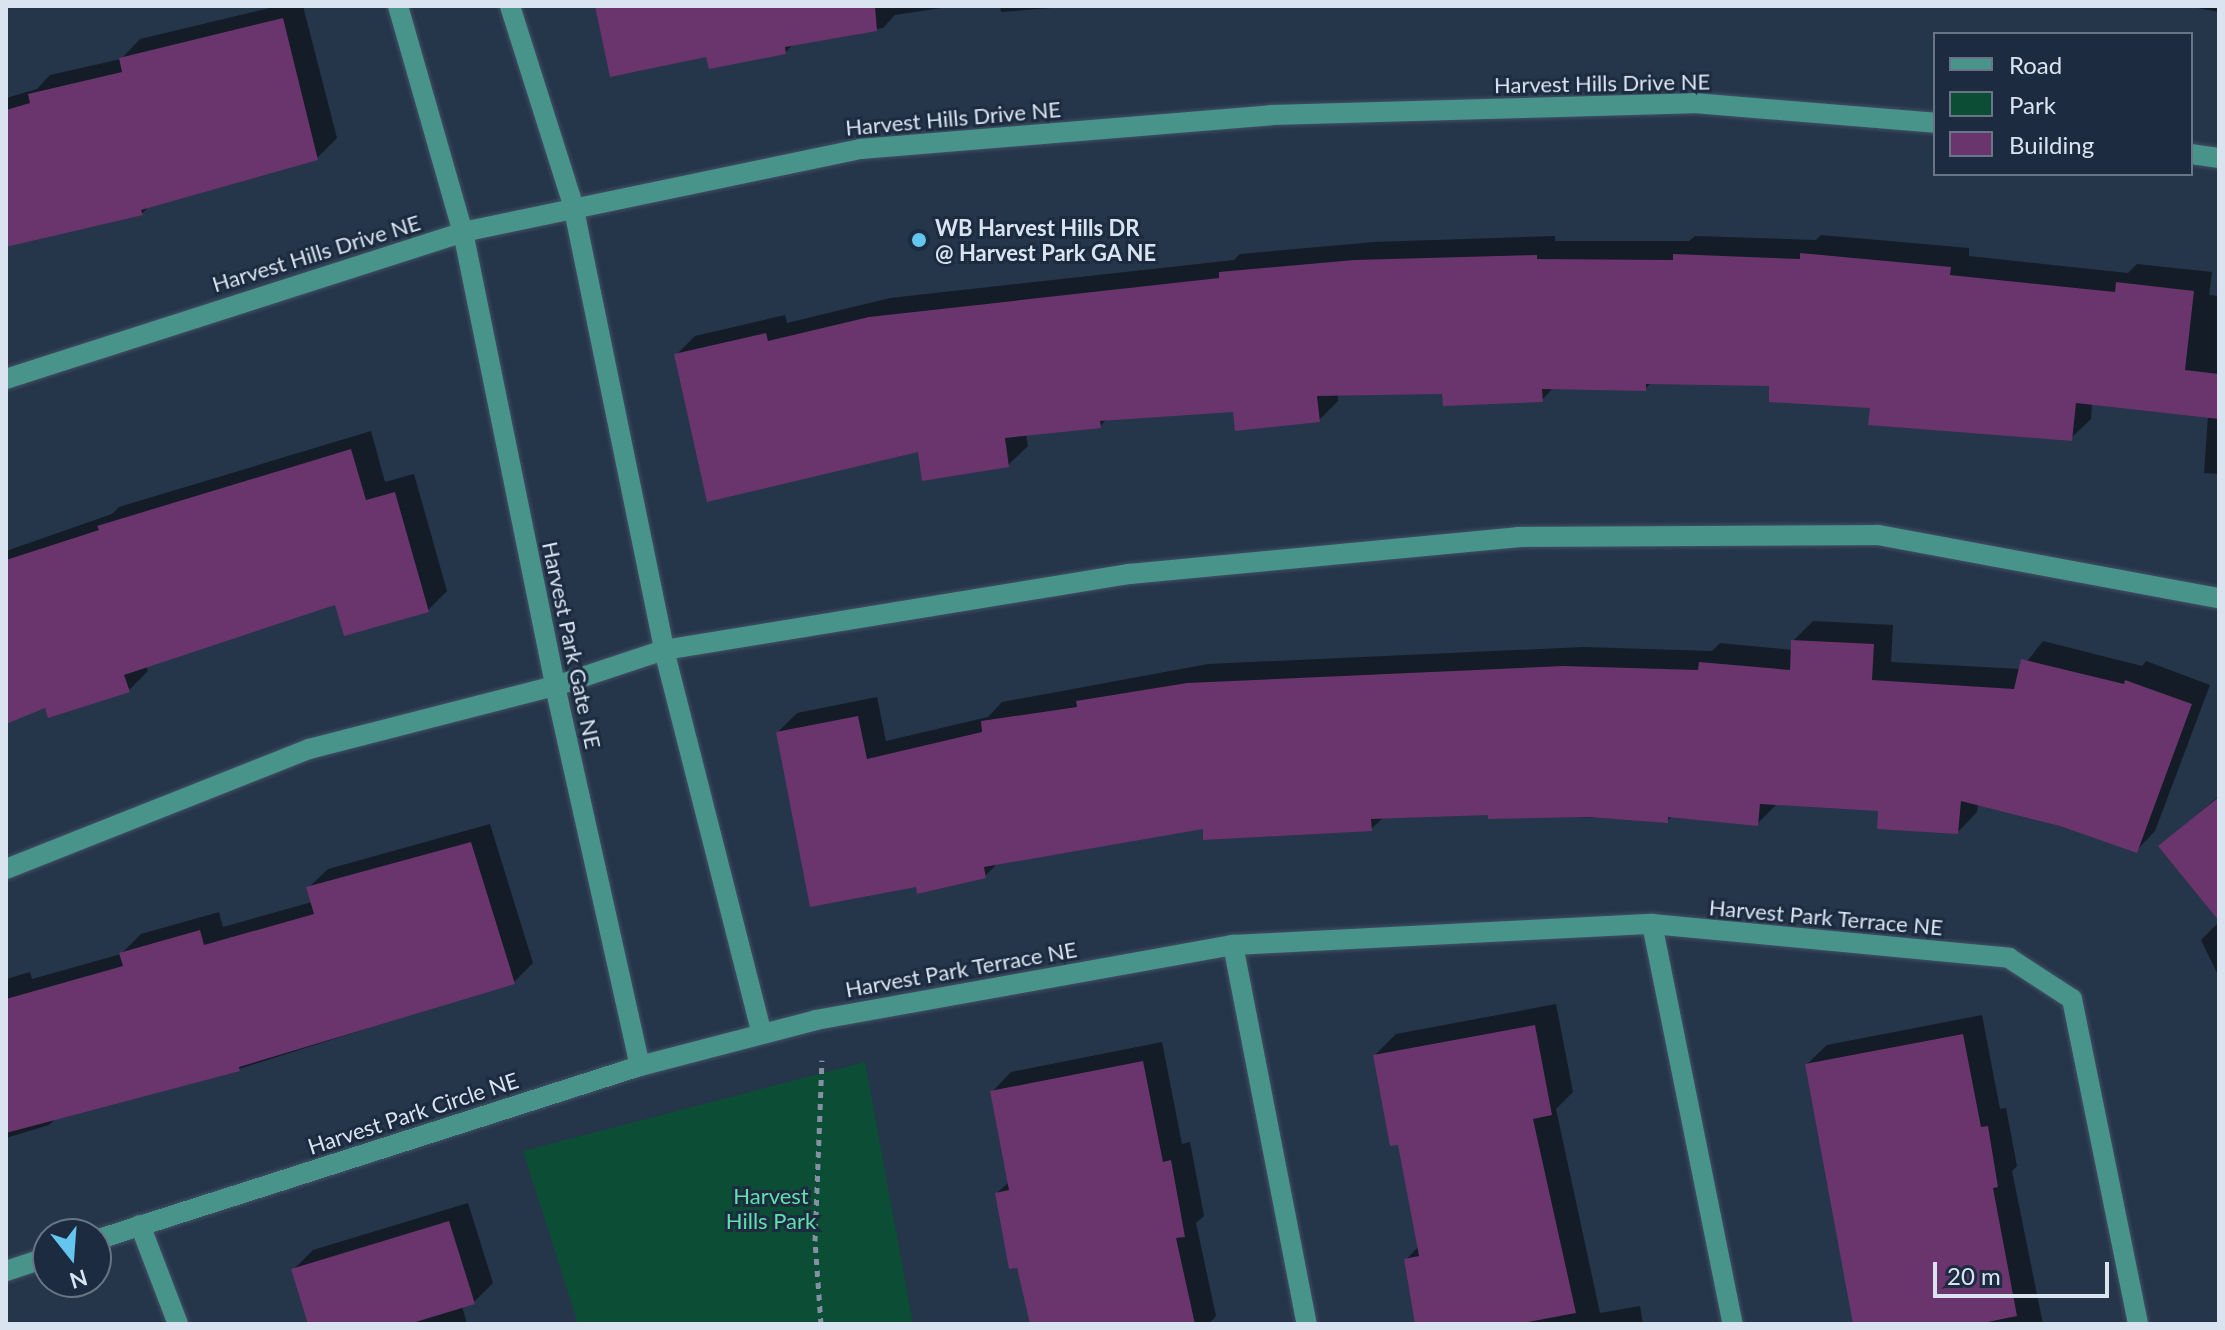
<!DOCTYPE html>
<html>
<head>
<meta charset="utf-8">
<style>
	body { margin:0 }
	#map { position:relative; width:2225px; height:1330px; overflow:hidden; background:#25354a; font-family:Lato,sans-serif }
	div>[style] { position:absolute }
	.green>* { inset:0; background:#0c4e35 }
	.shadow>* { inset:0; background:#0007 }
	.building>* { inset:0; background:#6a346c }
	.path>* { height:5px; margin-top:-2.5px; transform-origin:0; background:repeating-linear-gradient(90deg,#8491a2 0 6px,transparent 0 12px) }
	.roads { filter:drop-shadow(0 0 2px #425165) drop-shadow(0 0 2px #425165) }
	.minor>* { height:20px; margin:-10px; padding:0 10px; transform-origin:10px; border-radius:10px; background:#48948b }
	.dots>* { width:22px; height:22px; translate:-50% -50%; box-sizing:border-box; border:4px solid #1c2b3f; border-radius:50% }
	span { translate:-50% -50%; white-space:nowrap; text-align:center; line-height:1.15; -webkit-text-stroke:6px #1c2b3f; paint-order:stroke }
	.street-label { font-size:22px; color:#dae4f1 }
	.poi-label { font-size:22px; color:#dae4f1; font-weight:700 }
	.left { translate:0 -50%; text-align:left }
	.park-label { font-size:22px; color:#60e1ab }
	.frame { position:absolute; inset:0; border:8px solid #dae4f1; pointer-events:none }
	.legend { position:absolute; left:1933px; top:32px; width:260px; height:144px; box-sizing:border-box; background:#1c2b3f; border:2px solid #687586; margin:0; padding:10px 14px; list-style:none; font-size:24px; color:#dae4f1 }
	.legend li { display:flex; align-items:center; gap:16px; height:40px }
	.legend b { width:40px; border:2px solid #687586 }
	.north { position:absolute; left:32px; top:1218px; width:80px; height:80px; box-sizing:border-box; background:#1c2b3f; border:2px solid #687586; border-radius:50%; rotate:163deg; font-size:22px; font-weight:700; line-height:32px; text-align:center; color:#dae4f1 }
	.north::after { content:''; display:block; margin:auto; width:28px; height:36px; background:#64c5ee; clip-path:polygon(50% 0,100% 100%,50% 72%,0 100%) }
	.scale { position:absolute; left:1933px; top:1262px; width:176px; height:36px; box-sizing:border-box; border:4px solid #dae4f1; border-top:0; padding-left:10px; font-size:24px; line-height:28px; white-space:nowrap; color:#dae4f1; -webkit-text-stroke:6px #1c2b3f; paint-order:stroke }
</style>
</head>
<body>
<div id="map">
	<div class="green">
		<div style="clip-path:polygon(865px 1062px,913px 1324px,578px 1324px,523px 1151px)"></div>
	</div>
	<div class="shadow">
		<div style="clip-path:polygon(278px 6px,303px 6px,337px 138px,317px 158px,150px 205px,142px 214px,6px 247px,6px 98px,37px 89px,50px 75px,121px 59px,140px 39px)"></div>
		<div style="clip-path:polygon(597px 6px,955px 6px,895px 15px,883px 28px,794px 43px,785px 53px,708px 54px)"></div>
		<div style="clip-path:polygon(1000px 6px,1077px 6px,1001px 12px)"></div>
		<div style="clip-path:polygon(2187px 6px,2219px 6px,2219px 12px)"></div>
		<div style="clip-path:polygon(1821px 235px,1969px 248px,1969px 256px,2128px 273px,2137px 264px,2212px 272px,2209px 295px,2219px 296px,2219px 474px,2204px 473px,2208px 416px,2092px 403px,2091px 419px,2071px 438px,1772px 384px,1652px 382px,1645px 389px,1554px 387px,1542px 400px,1444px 392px,1338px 394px,1338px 401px,1319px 420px,1234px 410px,1108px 418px,1100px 426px,1026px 434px,1028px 446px,1008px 465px,920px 450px,676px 355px,695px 336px,785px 315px,787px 323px,890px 298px,1234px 260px,1240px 254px,1374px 242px,1555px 236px,1555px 241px,1689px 241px,1695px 236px,1816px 240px)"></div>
		<div style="clip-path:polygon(371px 431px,385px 482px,414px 474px,447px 591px,428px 610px,336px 602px,146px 666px,148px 671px,129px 690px,46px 705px,6px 722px,6px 551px,112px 514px,119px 507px)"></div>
		<div style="clip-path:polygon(1813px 621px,1893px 625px,1891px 662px,2021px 669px,2043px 641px,2142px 666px,2146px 661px,2210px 685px,2155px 831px,2136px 851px,2061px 824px,1978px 803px,1977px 812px,1958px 832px,1881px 809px,1778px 803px,1757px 824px,1673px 815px,1667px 821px,1489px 813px,1384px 817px,1371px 829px,1204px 827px,999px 862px,985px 876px,917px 884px,778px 732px,797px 713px,877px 697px,886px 741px,988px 717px,1002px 702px,1208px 664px,1584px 647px,1712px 651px,1720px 643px,1793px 650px,1793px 641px)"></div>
		<div style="clip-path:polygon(2219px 796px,2219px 918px,2160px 847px)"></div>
		<div style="clip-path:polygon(490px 824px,533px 963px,514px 982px,239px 1069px,58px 1117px,49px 1125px,6px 1138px,6px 979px,30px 972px,32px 979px,121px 954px,141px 934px,219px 912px,223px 927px,312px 902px,308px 888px,328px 869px)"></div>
		<div style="clip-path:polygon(2219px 922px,2219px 977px,2201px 940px)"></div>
		<div style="clip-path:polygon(1556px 1004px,1573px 1092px,1556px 1109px,1600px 1313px,1640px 1306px,1643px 1324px,1417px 1324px,1406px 1260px,1419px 1246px,1399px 1143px,1375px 1055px,1396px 1034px)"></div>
		<div style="clip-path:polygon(1982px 1015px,2000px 1109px,2006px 1108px,2017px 1166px,2012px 1171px,2043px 1324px,1856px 1324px,1807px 1064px,1827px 1045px)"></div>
		<div style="clip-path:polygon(1162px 1042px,1182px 1144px,1190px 1142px,1204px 1216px,1196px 1223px,1216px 1316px,1209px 1324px,1032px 1324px,997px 1193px,1009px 1182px,992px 1092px,1011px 1072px)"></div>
		<div style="clip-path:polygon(468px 1203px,493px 1283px,474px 1302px,462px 1306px,467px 1324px,309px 1324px,293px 1270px,313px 1250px)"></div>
	</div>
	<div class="building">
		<div style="clip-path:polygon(595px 6px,875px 6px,877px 31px,785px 47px,786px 54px,709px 69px,706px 57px,610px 77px)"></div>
		<div style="clip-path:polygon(283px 18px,318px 160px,141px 210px,143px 215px,6px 247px,6px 110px,30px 103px,28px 94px,122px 72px,119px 58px)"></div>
		<div style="clip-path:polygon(1800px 253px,1951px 267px,1950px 275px,2115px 292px,2116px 282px,2194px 291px,2185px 370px,2219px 374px,2219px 419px,2076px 403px,2072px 441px,1868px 425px,1870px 408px,1769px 402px,1769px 386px,1646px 384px,1646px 391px,1542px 389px,1543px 402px,1443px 406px,1442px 394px,1317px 396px,1320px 422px,1235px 431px,1233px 412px,1100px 421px,1101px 428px,1005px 438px,1009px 467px,922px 481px,918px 452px,707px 502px,674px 354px,766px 333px,768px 341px,869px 317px,1219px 278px,1219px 272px,1354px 260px,1537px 255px,1537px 259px,1673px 260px,1673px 254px,1800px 259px)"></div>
		<div style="clip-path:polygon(351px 449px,366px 500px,395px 492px,429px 612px,344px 636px,335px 605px,124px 675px,130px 692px,48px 718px,45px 708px,6px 724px,6px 560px,99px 530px,97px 526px)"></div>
		<div style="clip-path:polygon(1791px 640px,1874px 644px,1872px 680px,2014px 689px,2021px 659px,2124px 684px,2125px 680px,2192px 704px,2137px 853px,2060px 826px,1961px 801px,1958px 834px,1877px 829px,1878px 811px,1760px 804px,1758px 826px,1668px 817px,1668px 823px,1587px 817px,1488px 819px,1488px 815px,1371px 819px,1372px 831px,1203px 840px,1203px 829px,984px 867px,986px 878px,917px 894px,916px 887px,810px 907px,776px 732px,858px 716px,867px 759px,982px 732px,981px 721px,1077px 707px,1076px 701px,1187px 683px,1563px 666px,1698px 670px,1699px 662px,1790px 670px)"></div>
		<div style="clip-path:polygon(2219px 797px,2219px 921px,2158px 846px)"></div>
		<div style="clip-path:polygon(471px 842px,515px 984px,239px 1067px,240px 1071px,6px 1133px,6px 999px,123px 966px,119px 953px,200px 930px,204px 945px,314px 914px,306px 887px)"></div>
		<div style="clip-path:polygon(1535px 1025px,1552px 1115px,1533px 1119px,1576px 1313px,1518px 1324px,1415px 1324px,1404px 1259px,1419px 1256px,1398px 1145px,1390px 1146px,1373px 1055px)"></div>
		<div style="clip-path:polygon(1963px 1034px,1981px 1127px,1988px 1126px,1998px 1187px,1993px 1188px,2017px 1316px,1978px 1324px,1853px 1324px,1805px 1064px)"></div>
		<div style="clip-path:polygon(1143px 1061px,1163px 1162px,1171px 1160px,1185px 1237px,1176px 1238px,1195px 1324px,1030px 1324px,1017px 1268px,1009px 1269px,995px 1193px,1009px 1190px,990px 1091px)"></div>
		<div style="clip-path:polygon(449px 1221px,475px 1304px,409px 1324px,308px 1324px,291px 1269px)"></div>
	</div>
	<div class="path">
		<div style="left:821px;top:1324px;width:83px;rotate:-94.1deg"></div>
		<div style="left:815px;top:1241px;width:181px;rotate:-87.8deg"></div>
	</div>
	<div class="roads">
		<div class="minor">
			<div style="left:398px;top:6px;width:235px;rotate:74deg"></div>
			<div style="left:463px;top:232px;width:463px;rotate:78.5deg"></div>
			<div style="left:555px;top:686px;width:389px;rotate:77.4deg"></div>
			<div style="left:510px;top:6px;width:209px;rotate:72.4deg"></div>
			<div style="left:573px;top:205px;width:454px;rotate:78.4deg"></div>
			<div style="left:664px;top:650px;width:396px;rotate:75.7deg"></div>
			<div style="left:2191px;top:154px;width:28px;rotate:8deg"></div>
			<div style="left:6px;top:379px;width:480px;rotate:-17.8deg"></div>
			<div style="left:463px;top:232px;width:407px;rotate:-11.8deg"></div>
			<div style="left:861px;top:149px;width:411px;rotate:-4.7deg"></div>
			<div style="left:1271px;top:115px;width:423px;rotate:-1.6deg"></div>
			<div style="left:1694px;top:103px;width:242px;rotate:4.7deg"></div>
			<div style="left:6px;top:869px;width:326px;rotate:-21.6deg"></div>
			<div style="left:309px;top:749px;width:254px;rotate:-14.4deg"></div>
			<div style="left:555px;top:686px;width:115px;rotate:-18.3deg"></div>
			<div style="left:664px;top:650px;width:471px;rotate:-9.3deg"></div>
			<div style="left:1129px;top:574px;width:391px;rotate:-5.4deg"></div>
			<div style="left:1518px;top:537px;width:360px;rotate:-0.3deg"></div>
			<div style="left:1878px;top:535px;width:347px;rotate:10.5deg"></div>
			<div style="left:1652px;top:924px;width:408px;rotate:78.6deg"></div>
			<div style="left:1233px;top:945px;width:386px;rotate:79deg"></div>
			<div style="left:140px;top:1225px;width:106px;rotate:69deg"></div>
			<div style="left:96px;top:1240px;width:571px;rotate:-17.74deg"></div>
			<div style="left:640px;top:1066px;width:182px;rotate:-14.6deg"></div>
			<div style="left:816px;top:1020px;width:424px;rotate:-10.2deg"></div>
			<div style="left:1233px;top:945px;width:420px;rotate:-2.9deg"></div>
			<div style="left:1652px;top:924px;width:359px;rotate:5.4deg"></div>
			<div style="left:2009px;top:958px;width:75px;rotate:33.1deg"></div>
			<div style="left:2072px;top:999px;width:332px;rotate:78.5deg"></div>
			<div style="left:6px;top:1271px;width:44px;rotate:-18.4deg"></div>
		</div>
	</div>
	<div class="dots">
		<div style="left:919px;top:240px;background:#64c5ee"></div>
	</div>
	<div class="street-label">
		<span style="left:1602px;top:83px;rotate:-1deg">Harvest Hills Drive NE</span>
		<span style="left:953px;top:118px;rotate:-5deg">Harvest Hills Drive NE</span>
		<span style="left:316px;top:253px;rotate:-17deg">Harvest Hills Drive NE</span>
		<span style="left:572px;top:645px;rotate:78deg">Harvest Park Gate NE</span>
		<span style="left:1826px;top:917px;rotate:5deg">Harvest Park Terrace NE</span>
		<span style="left:961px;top:969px;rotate:-10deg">Harvest Park Terrace NE</span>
		<span style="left:413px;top:1113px;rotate:-18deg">Harvest Park Circle NE</span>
	</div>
	<div class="poi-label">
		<span class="left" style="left:935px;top:240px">WB Harvest Hills DR<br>@ Harvest Park GA NE</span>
	</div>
	<div class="park-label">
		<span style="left:771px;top:1208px">Harvest<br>Hills Park</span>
	</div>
	<div class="frame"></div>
	<ul class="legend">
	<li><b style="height:10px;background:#48948b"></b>Road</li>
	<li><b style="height:22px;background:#0c4e35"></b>Park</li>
	<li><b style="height:22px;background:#6a346c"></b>Building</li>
	</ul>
	<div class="north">N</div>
	<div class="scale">20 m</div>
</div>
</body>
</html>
